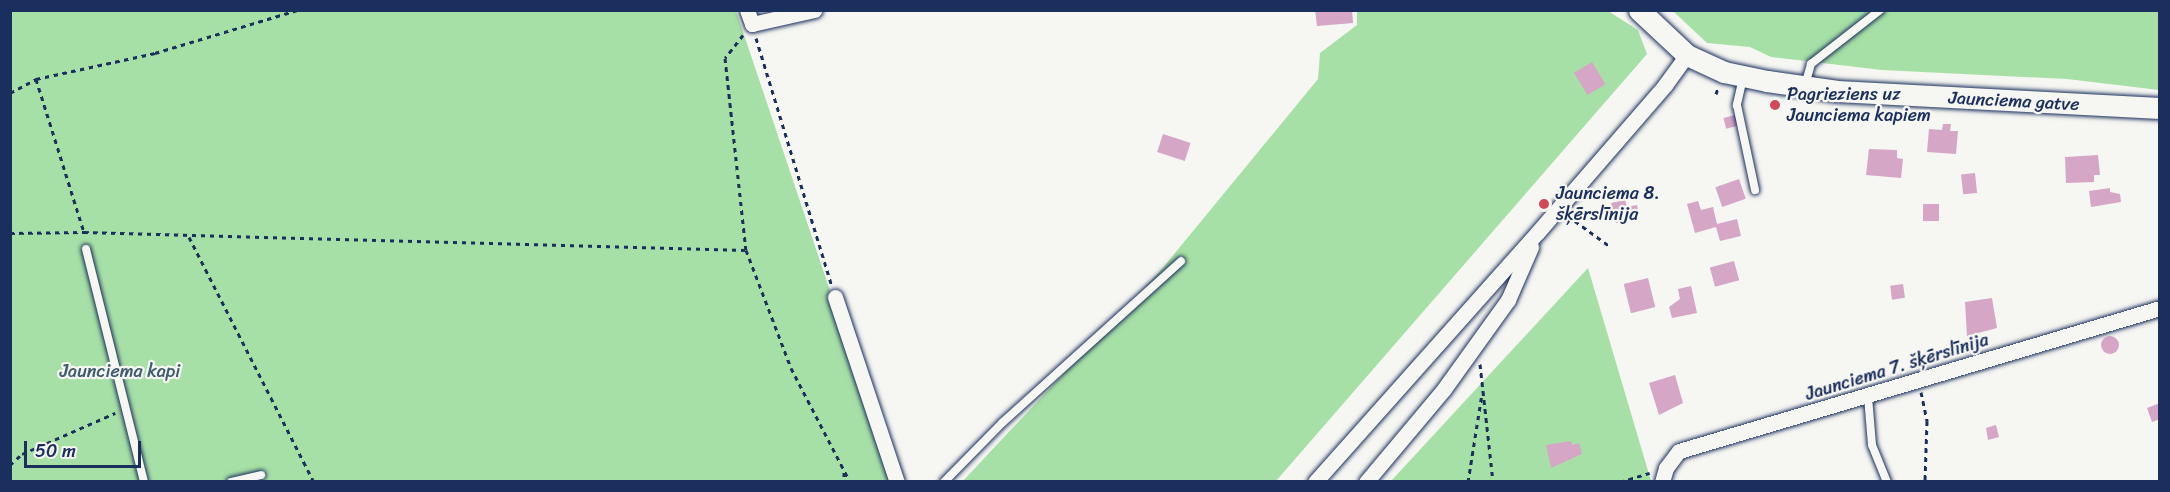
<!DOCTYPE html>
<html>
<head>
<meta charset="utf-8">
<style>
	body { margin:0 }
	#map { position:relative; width:2170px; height:492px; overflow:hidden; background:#f6f6f2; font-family:Sriracha,sans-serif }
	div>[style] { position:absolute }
	.green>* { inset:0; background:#a7e0a6 }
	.building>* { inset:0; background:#d5a6c6; transform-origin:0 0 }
	.round { border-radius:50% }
	.path>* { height:3px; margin-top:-1.5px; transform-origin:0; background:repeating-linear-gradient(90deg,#1b2f5e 0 4.5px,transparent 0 9px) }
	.roads { filter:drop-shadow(0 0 2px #1b2f5e) drop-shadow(0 0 2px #1b2f5e) }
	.lane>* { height:8px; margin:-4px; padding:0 4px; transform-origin:4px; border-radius:4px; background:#f6f6f2 }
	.street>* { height:15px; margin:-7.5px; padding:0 7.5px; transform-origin:7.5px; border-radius:7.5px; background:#f6f6f2 }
	.secondary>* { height:21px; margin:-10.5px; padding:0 10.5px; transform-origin:10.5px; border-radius:10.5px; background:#f6f6f2 }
	.dots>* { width:16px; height:16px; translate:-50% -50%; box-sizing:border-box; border:3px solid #f6f6f2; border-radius:50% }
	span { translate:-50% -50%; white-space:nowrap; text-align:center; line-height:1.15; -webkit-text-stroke:4.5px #f6f6f2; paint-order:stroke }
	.poi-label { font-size:18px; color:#1b2f5e }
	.left { translate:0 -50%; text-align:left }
	.street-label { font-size:18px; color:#1b2f5e }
	.park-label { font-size:18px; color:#3e5b70 }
	.frame { position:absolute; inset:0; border:12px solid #1b2f5e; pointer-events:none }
	.scale { position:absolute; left:24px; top:441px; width:117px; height:27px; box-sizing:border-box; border:3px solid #1b2f5e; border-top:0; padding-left:8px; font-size:18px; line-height:21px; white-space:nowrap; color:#1b2f5e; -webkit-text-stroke:4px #f6f6f2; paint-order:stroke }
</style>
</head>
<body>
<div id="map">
	<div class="green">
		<div style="clip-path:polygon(10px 11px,736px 11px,894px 481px,11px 481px)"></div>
		<div style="clip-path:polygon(1357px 11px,1608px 11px,1638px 30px,1647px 54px,1276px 481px,962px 482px,1161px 270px,1318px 79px,1320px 53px,1357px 25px)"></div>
		<div style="clip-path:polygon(1673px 11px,2159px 11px,2159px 90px,2067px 79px,1882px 70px,1771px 57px,1750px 47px,1707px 43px)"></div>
		<div style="clip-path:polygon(1588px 268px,1651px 481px,1391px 481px)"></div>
	</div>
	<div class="building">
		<div style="clip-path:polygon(1315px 10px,1352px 10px,1353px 23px,1317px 26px)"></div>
		<div style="left:1592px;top:62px;width:26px;height:21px;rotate:59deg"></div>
		<div style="left:1735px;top:115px;width:11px;height:12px;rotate:75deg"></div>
		<div style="clip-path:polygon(1943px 124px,1951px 124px,1950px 131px,1958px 131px,1956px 154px,1927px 152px,1929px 129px,1942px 130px)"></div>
		<div style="left:1163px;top:134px;width:29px;height:19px;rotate:18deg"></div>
		<div style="clip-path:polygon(1869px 149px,1897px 150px,1897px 158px,1903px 159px,1901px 178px,1866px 175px)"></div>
		<div style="clip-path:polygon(2098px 155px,2100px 175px,2094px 175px,2094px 182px,2066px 183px,2065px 157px)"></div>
		<div style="left:1975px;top:173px;width:20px;height:14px;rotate:84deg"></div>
		<div style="left:1739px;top:179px;width:21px;height:25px;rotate:71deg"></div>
		<div style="clip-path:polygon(2110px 188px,2110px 192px,2120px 194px,2121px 202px,2091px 207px,2089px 191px)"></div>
		<div style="clip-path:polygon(1625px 200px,1627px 207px,1637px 205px,1639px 215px,1616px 223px,1611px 203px)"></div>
		<div style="clip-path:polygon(1698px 201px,1701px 210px,1713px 207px,1717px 224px,1737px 219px,1741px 236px,1720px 241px,1716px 227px,1695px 233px,1687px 204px)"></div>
		<div style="left:1923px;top:204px;width:16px;height:17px"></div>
		<div style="left:1734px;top:261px;width:20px;height:25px;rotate:75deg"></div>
		<div style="left:1648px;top:278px;width:30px;height:25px;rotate:76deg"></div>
		<div style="left:1903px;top:284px;width:14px;height:13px;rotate:82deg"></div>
		<div style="clip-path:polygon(1691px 286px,1697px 313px,1672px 318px,1669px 307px,1680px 299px,1678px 289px)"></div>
		<div style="clip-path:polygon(1992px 298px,1997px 328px,1967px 336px,1965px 302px)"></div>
		<div class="round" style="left:2101px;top:336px;width:18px;height:18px"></div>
		<div style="clip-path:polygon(1675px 375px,1683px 403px,1659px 415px,1649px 383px)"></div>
		<div style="clip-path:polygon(2160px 403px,2160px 419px,2152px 422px,2147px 408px)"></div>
		<div style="clip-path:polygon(1996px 425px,1999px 437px,1988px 440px,1986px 428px)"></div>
		<div style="clip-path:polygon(1571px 441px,1572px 445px,1579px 443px,1582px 454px,1551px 468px,1546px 445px)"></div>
	</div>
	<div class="path">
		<div style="left:743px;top:35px;width:29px;rotate:128deg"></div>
		<div style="left:725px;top:58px;width:193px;rotate:83.8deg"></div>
		<div style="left:746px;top:250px;width:126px;rotate:69.1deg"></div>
		<div style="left:791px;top:368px;width:128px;rotate:62.6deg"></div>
		<div style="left:756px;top:38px;width:257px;rotate:73deg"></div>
		<div style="left:36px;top:79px;width:160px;rotate:72.6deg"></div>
		<div style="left:84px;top:232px;width:662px;rotate:1.56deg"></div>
		<div style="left:10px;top:93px;width:30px;rotate:-28deg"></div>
		<div style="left:36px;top:79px;width:122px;rotate:-12.3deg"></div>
		<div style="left:155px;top:53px;width:148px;rotate:-16.8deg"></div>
		<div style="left:1716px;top:94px;width:6px;rotate:-72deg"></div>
		<div style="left:1575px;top:221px;width:41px;rotate:36deg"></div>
		<div style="left:10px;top:233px;width:74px;rotate:-0.8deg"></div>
		<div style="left:189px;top:237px;width:275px;rotate:63deg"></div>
		<div style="left:1480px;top:364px;width:119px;rotate:83.7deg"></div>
		<div style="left:1921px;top:392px;width:30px;rotate:78deg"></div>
		<div style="left:1927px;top:421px;width:61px;rotate:91.9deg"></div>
		<div style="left:10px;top:465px;width:16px;rotate:-43deg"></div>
		<div style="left:22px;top:454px;width:102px;rotate:-23.8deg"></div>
		<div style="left:844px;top:472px;width:10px;rotate:90deg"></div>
		<div style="left:1468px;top:482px;width:89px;rotate:-81deg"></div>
		<div style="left:1620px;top:482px;width:31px;rotate:-17deg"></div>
	</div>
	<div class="roads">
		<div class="lane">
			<div style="left:1743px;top:78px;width:28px;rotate:103deg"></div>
			<div style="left:1737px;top:105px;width:87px;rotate:78deg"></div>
			<div style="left:1805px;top:85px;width:22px;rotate:-74deg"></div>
			<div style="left:1811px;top:64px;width:88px;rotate:-38deg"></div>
			<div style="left:86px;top:249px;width:240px;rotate:76deg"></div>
			<div style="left:1868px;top:397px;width:48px;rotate:85.2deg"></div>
			<div style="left:1872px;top:445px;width:40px;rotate:68deg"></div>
			<div style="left:231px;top:482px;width:31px;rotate:-13deg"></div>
			<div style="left:944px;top:482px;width:84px;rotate:-45.5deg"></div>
			<div style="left:1003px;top:422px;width:240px;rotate:-42.1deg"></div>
		</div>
		<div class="street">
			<div style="left:747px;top:10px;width:15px;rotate:70deg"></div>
			<div style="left:752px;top:24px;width:64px;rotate:-12.7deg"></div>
			<div style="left:835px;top:297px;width:195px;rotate:71.5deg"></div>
			<div style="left:1315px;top:482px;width:334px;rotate:-48.3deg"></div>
			<div style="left:1537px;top:233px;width:196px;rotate:-49.1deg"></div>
			<div style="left:1665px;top:85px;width:37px;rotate:-54deg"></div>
			<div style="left:1366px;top:482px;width:121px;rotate:-50deg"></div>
			<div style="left:1444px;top:389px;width:110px;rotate:-54.3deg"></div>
			<div style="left:1508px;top:300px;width:58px;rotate:-66.5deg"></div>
			<div style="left:1662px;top:482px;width:15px;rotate:-74deg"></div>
			<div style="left:1666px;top:468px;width:21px;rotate:-53deg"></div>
			<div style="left:1679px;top:451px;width:502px;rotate:-16.56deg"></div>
		</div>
		<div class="secondary">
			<div style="left:1639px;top:10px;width:66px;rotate:43.2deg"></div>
			<div style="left:1687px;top:55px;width:41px;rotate:24.7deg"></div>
			<div style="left:1724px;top:72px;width:44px;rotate:11.8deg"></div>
			<div style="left:1767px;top:81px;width:71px;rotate:8.1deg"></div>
			<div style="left:1837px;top:91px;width:323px;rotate:3deg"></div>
		</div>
	</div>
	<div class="dots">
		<div style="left:1775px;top:105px;background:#d1495b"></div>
		<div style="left:1544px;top:204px;background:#d1495b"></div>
	</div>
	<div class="poi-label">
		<span class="left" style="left:1787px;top:105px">Pagrieziens uz<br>Jaunciema kapiem</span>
		<span class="left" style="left:1556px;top:204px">Jaunciema 8.<br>šķērslīnija</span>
	</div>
	<div class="street-label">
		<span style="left:2014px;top:101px;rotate:3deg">Jaunciema gatve</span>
		<span style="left:1897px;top:367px;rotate:-17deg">Jaunciema 7. šķērslīnija</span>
	</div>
	<div class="park-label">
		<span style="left:120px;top:371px">Jaunciema kapi</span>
	</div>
	<div class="frame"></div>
	<div class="scale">50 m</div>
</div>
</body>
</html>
